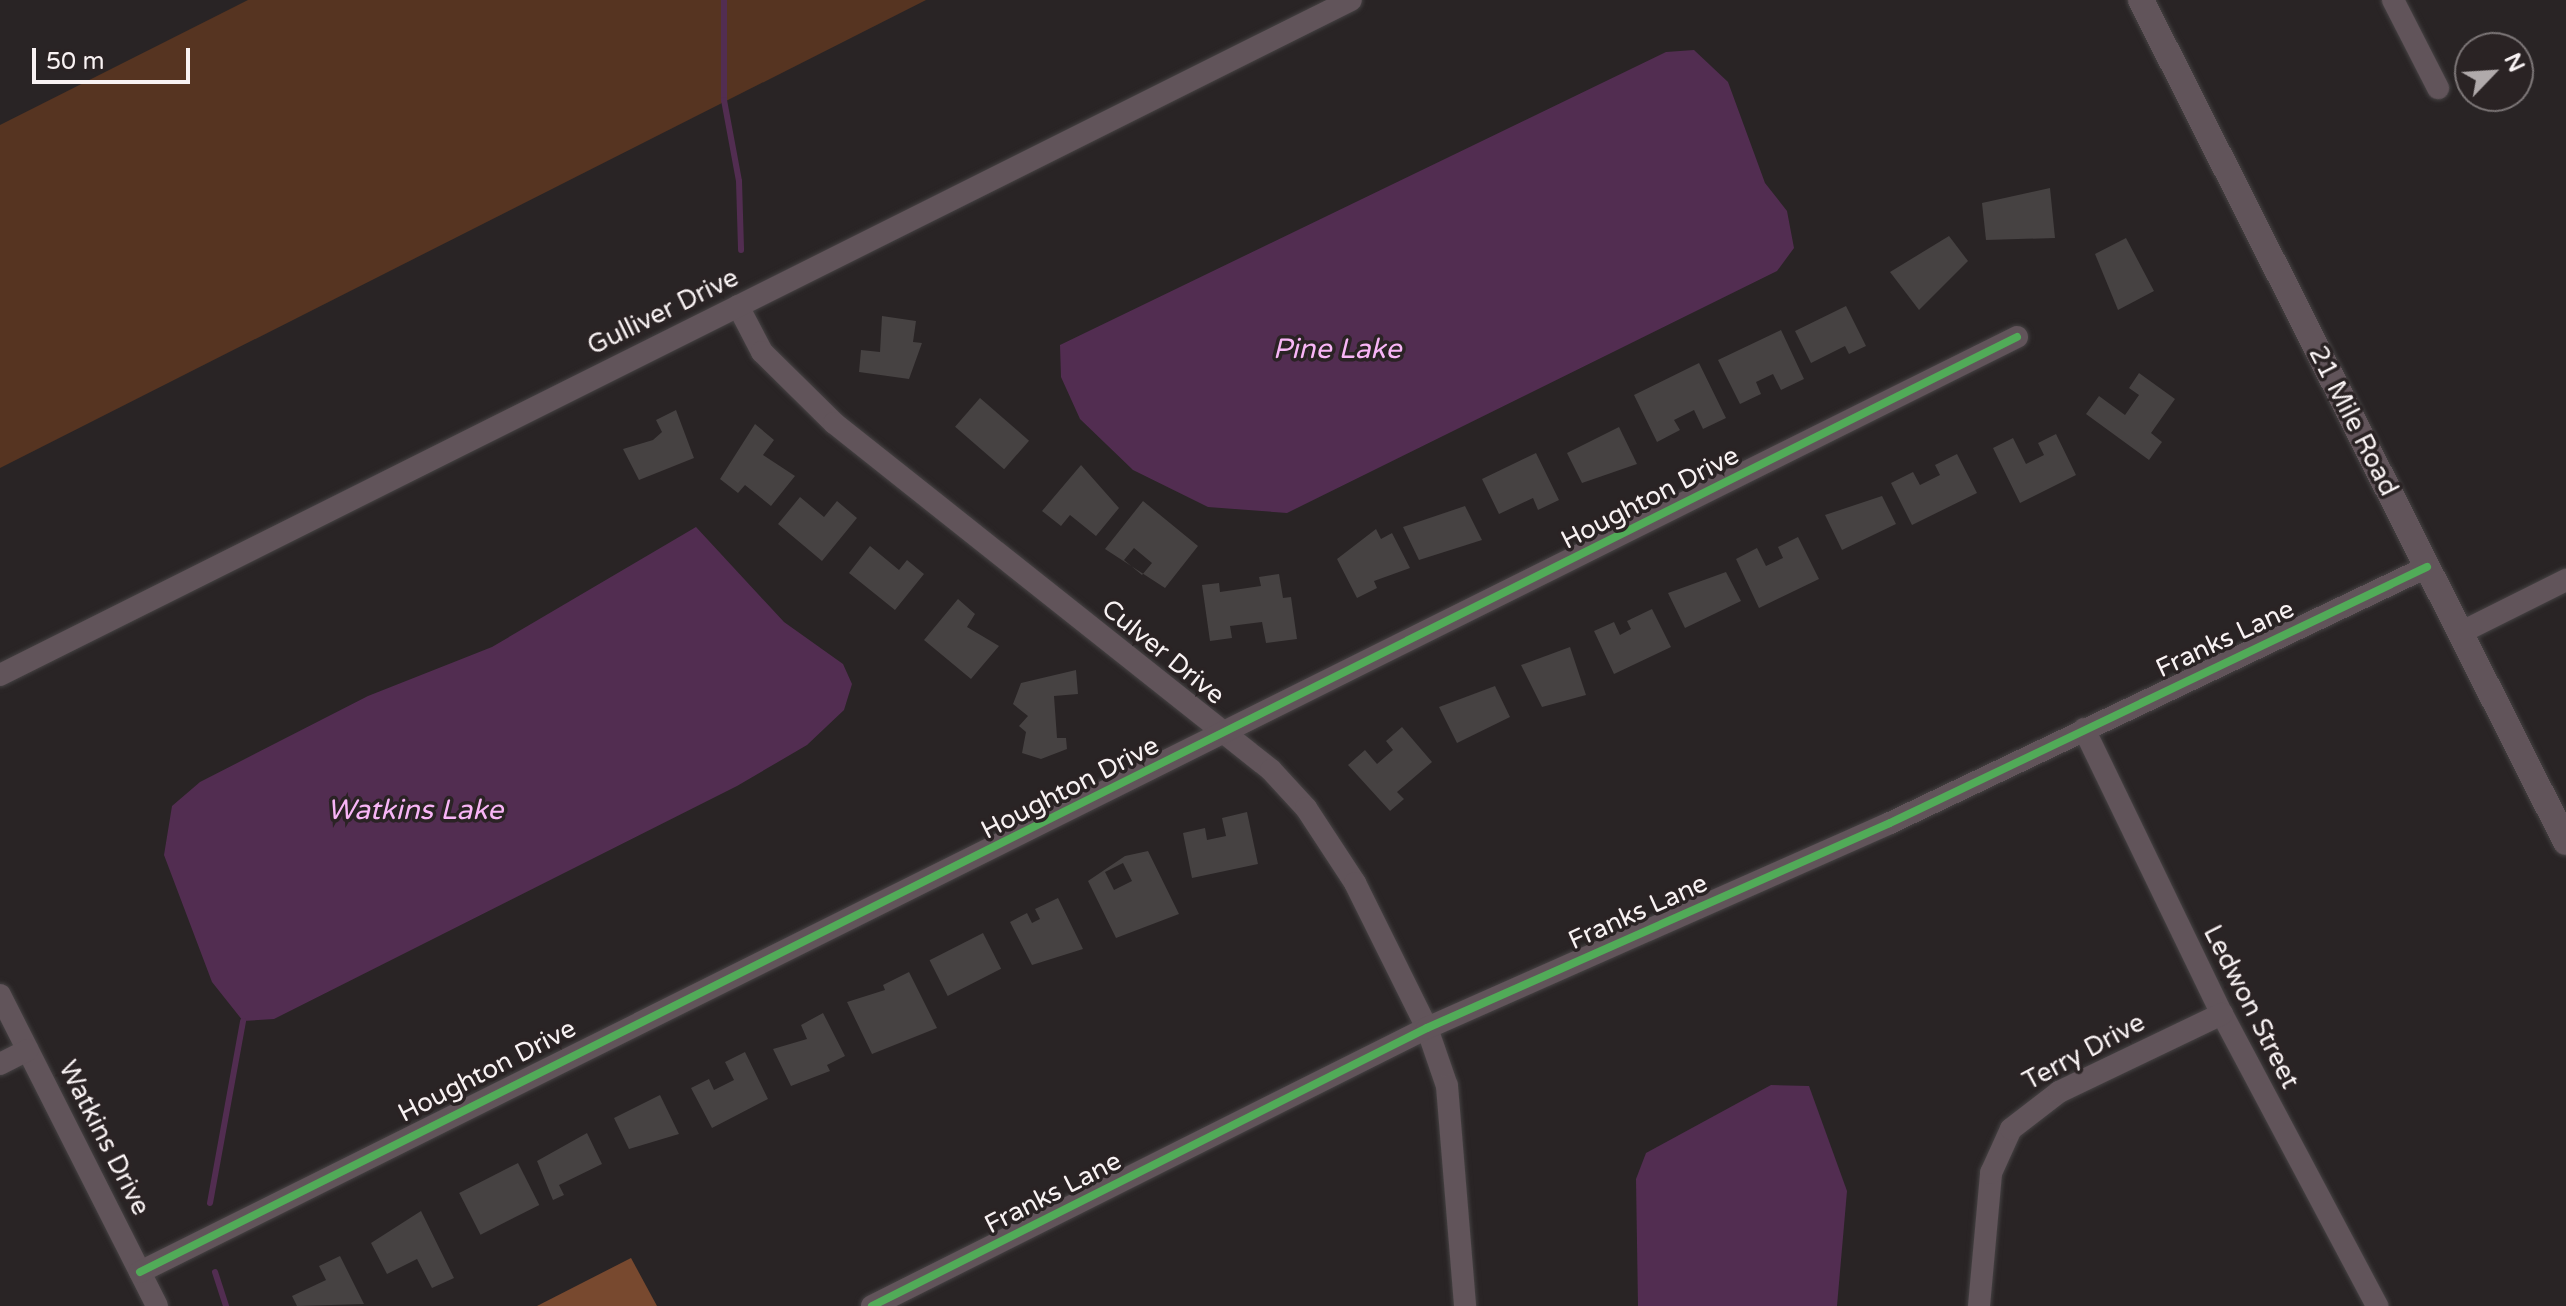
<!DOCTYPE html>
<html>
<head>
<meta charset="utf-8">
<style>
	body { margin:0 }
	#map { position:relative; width:2566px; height:1306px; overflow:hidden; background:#292425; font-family:"Varela Round",sans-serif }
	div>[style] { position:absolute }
	.green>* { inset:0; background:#563421 }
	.forest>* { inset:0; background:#78492f }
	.water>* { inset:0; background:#522d51 }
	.stream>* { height:6px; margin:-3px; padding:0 3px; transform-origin:3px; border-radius:3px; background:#522d51 }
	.building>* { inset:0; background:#464242; transform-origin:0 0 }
	.roads { filter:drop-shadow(0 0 2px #454243) drop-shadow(0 0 2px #454243) }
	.minor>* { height:22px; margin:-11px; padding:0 11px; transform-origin:11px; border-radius:11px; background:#61545a }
	.tertiary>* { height:26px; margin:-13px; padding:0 13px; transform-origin:13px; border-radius:13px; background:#61545a }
	.cycleway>* { height:8px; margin:-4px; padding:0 4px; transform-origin:4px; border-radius:4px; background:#51ab58 }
	span { translate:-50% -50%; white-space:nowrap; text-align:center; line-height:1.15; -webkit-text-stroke:7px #2a2324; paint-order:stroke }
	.street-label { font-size:26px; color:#f8f2f3 }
	.water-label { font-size:28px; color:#f8b5f6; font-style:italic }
	.north { position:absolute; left:2454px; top:32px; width:80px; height:80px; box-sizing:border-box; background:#2a2324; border:2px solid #7c7677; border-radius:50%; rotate:65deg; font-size:22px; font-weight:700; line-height:32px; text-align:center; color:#f8f2f3 }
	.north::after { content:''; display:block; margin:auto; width:28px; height:36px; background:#b0aaab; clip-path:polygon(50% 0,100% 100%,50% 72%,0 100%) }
	.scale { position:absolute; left:32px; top:48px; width:158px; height:36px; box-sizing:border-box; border:4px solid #f8f2f3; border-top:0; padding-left:10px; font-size:24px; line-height:28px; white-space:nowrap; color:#f8f2f3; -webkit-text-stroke:6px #2a2324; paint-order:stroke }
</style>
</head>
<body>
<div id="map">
	<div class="green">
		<div style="clip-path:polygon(248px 0,926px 0,0 468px,0 125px)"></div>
	</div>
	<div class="forest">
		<div style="clip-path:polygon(631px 1258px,657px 1306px,537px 1306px)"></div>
	</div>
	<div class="water">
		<div style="clip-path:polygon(1694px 50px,1728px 82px,1765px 183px,1787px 211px,1794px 248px,1777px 271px,1287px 513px,1208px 507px,1133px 470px,1080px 419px,1061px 377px,1060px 345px,1666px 52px)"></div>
		<div style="clip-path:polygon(696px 527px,784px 622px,843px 664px,852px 684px,844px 710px,807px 745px,737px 786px,274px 1019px,243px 1021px,212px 982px,164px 855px,172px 806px,200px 782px,368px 696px,492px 647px)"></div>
		<div style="clip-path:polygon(1771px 1085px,1809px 1086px,1847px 1191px,1837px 1306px,1638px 1306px,1636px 1179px,1646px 1153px)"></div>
	</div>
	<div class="stream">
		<div style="left:724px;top:0;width:100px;rotate:90deg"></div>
		<div style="left:724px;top:100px;width:82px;rotate:79.5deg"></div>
		<div style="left:739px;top:181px;width:69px;rotate:88.3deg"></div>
		<div style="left:210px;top:1203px;width:185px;rotate:-79.7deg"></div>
		<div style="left:215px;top:1272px;width:36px;rotate:72deg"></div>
	</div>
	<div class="building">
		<div style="clip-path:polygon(2050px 188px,2055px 238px,1986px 240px,1982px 203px)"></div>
		<div style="clip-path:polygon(1949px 236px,1968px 261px,1919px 310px,1890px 272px)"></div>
		<div style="clip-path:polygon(2126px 238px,2154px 291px,2118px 310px,2095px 254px)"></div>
		<div style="clip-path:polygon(1846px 306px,1866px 346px,1849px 354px,1845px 346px,1811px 363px,1795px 331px)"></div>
		<div style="clip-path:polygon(882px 316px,916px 321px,913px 342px,922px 343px,909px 379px,859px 372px,861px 350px,880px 352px)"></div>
		<div style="clip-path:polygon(1781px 330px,1804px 379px,1781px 390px,1773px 374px,1756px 382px,1761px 394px,1740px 404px,1718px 360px)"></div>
		<div style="clip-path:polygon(1699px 363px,1726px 418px,1703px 429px,1694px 410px,1674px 420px,1680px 430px,1657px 442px,1634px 395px)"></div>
		<div style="clip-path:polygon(2139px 373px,2175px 399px,2151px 433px,2162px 442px,2149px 460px,2086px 414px,2099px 396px,2125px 415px,2139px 395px,2129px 388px)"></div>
		<div style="left:980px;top:398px;width:65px;height:38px;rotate:41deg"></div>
		<div style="clip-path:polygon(676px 410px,694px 458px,639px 480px,623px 449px,653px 440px,662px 432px,656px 420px)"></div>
		<div style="clip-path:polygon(755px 424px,774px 440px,763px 455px,795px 476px,771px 506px,745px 485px,738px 493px,720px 479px)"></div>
		<div style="clip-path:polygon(1619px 427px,1637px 464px,1582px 483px,1567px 453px)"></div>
		<div style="clip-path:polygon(2056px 434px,2076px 475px,2020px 503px,1993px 448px,2013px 438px,2026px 464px,2044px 455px,2038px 443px)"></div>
		<div style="clip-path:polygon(1536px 453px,1559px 500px,1538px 510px,1533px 498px,1499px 514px,1482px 479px)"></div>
		<div style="clip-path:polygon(1957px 454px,1977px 493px,1912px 525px,1891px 483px,1913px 472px,1920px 485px,1940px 475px,1935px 465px)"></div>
		<div style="clip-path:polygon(1081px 465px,1119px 508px,1096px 536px,1070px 515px,1061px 526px,1042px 511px)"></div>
		<div style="clip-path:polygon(1882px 496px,1896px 524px,1842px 550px,1825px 515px)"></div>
		<div style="clip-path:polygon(800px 497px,824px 517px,837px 501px,857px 518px,822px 561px,778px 524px)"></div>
		<div style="clip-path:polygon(evenodd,1143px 501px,1198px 546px,1165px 588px,1105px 549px,1143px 501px,1134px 548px,1152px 563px,1142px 575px,1124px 560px,1134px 548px)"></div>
		<div style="clip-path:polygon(1465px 506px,1482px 540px,1419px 560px,1403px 527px)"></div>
		<div style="clip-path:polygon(1376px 529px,1381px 539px,1392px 533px,1410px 568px,1374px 581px,1377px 588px,1357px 598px,1337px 559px)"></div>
		<div style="clip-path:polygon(1798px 537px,1819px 579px,1759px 608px,1736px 559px,1757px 548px,1766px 566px,1783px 558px,1778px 547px)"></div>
		<div style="clip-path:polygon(870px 546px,899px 570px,907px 560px,924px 574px,895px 610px,849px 573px)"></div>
		<div style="clip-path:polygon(1726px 572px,1741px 601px,1685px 628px,1668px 593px)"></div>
		<div style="clip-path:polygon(1279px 574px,1283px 598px,1291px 597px,1297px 639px,1266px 643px,1262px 622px,1230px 626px,1232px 638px,1210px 641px,1202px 585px,1219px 583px,1220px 592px,1261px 586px,1259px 577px)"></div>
		<div style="clip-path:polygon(958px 599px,975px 614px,967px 627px,999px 646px,971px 679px,924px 640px)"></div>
		<div style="clip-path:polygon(1652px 609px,1671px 647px,1614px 674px,1594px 631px,1614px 622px,1620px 635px,1631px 629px,1627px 621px)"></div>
		<div style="clip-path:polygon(1570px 647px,1586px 695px,1542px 707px,1521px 665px)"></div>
		<div style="clip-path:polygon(1076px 670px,1078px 694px,1054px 696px,1057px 738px,1066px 738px,1067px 749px,1041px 759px,1022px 753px,1026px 732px,1019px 726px,1028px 716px,1013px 704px,1021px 683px)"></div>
		<div style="clip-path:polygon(1495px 686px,1510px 717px,1457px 743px,1439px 707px)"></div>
		<div style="clip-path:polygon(1402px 727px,1432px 762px,1397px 792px,1404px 799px,1390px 811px,1348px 765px,1365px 750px,1377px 764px,1393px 750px,1386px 741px)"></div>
		<div style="clip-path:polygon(1247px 812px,1258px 864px,1192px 878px,1183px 833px,1205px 828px,1207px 840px,1226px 836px,1222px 818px)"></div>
		<div style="clip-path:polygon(evenodd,1148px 851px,1179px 914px,1116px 938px,1088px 881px,1125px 856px,1148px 851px,1123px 863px,1132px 881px,1114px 890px,1105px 872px,1123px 863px)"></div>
		<div style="clip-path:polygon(1058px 898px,1083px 949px,1032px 965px,1010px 922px,1027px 913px,1032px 923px,1040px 919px,1035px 909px)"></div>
		<div style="left:983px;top:933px;width:40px;height:60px;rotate:63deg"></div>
		<div style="clip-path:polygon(909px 972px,937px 1028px,872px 1054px,847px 1002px,885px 990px,883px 985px)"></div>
		<div style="clip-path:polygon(823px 1013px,845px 1056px,827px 1065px,830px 1071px,791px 1086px,773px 1049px,807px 1039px,801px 1025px)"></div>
		<div style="clip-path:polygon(745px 1052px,768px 1099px,712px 1128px,691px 1088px,709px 1079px,714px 1090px,734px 1080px,725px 1062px)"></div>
		<div style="clip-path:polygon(660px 1095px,679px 1134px,629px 1149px,614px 1118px)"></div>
		<div style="clip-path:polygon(587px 1133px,602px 1164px,559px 1185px,564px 1195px,553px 1200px,537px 1161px)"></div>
		<div style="left:518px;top:1163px;width:47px;height:66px;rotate:63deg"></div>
		<div style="clip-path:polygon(421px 1211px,454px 1278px,432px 1288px,417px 1259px,387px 1274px,371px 1243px)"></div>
		<div style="clip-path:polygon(340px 1256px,364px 1304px,297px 1306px,292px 1296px,326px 1280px,319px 1266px)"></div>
	</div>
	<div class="roads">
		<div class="minor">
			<div style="left:2393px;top:0;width:99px;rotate:62.9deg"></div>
			<div style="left:738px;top:306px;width:52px;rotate:62.4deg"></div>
			<div style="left:762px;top:352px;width:101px;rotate:44.6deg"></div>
			<div style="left:834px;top:423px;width:558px;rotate:38.45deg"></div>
			<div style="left:1271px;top:770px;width:52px;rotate:47.4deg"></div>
			<div style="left:1306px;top:808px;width:90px;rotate:56.8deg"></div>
			<div style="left:1355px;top:883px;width:162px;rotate:63.6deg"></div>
			<div style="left:1427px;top:1028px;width:61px;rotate:71deg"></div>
			<div style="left:1447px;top:1086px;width:221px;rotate:85.3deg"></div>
			<div style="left:2460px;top:633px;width:119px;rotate:-26.6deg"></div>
			<div style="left:0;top:675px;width:1510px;rotate:-26.55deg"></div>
			<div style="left:2084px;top:729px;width:317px;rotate:64.2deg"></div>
			<div style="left:2222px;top:1014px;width:331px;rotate:62deg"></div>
			<div style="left:0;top:995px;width:348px;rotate:63.2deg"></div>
			<div style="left:0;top:1064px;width:31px;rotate:-27deg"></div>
			<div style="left:140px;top:1272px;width:2097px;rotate:-26.48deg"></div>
			<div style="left:872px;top:1306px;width:621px;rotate:-26.61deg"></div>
			<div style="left:1427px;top:1028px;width:506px;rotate:-23.88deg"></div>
			<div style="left:1890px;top:823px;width:595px;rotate:-25.49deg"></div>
			<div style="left:1979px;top:1306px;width:134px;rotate:-84.8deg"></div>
			<div style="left:1991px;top:1173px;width:48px;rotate:-65.6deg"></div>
			<div style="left:2011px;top:1129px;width:61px;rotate:-37.6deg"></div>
			<div style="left:2059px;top:1092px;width:181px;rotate:-25.6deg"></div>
		</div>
		<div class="tertiary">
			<div style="left:2141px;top:0;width:943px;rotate:63.22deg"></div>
		</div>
	</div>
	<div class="cycleway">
		<div style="left:140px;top:1272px;width:2097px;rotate:-26.48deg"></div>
		<div style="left:872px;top:1306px;width:621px;rotate:-26.61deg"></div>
		<div style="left:1427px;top:1028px;width:506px;rotate:-23.88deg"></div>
		<div style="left:1890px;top:823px;width:595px;rotate:-25.49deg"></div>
	</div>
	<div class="street-label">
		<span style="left:663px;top:312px;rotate:-26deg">Gulliver Drive</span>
		<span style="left:2353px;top:421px;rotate:63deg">21 Mile Road</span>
		<span style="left:1650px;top:498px;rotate:-27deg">Houghton Drive</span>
		<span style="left:2225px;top:639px;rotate:-25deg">Franks Lane</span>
		<span style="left:1163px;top:652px;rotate:39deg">Culver Drive</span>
		<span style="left:1070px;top:788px;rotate:-27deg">Houghton Drive</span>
		<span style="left:1638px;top:912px;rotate:-24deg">Franks Lane</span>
		<span style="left:2251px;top:1007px;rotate:63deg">Ledwon Street</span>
		<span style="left:2084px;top:1052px;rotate:-28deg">Terry Drive</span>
		<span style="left:487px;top:1071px;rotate:-27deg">Houghton Drive</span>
		<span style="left:104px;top:1138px;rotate:63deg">Watkins Drive</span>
		<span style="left:1053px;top:1193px;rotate:-27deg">Franks Lane</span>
	</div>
	<div class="water-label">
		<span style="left:1337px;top:349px">Pine Lake</span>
		<span style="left:415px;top:810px">Watkins Lake</span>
	</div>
	<div class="north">N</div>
	<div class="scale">50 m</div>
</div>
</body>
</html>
